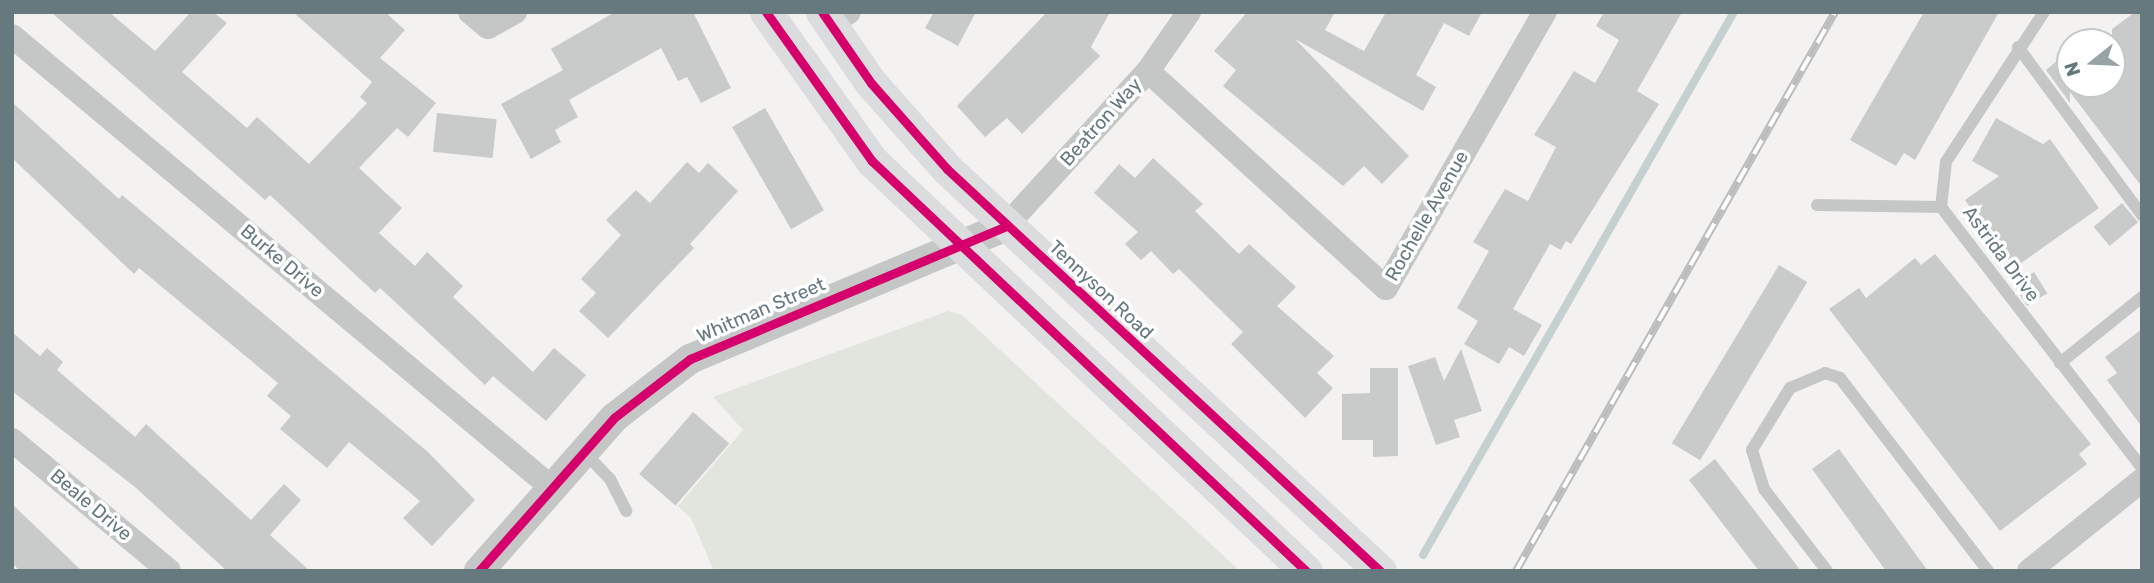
<!DOCTYPE html>
<html>
<head>
<meta charset="utf-8">
<style>
	body { margin:0 }
	#map { position:relative; width:2154px; height:583px; overflow:hidden; background:#f3f2f1; font-family:Rubik,sans-serif }
	div>[style] { position:absolute }
	.green>* { inset:0; background:#e2e4de }
	.stream>* { height:8px; margin:-4px; padding:0 4px; transform-origin:4px; border-radius:4px; background:#c5d0d0 }
	.building>* { inset:0; background:#c9caca; transform-origin:0 0 }
	.service>* { height:12px; margin:-6px; padding:0 6px; transform-origin:6px; border-radius:6px; background:#c5c7c7 }
	.minor>* { height:24px; margin:-12px; padding:0 12px; transform-origin:12px; border-radius:12px; background:#c5c7c7 }
	.tertiary>* { height:30px; margin:-15px; padding:0 15px; transform-origin:15px; border-radius:15px; background:#c5c7c7 }
	.secondary>* { height:33px; margin:-16.5px; padding:0 16.5px; transform-origin:16.5px; border-radius:16.5px; background:#dbdcdd }
	.rail>* { height:8px; margin-top:-4px; transform-origin:0; background:repeating-linear-gradient(90deg,#fff 0 16px,#bbbcbd 0 32px); box-sizing:border-box; border-block:2px solid #bbbcbd }
	.cycleway>* { height:9px; margin:-4.5px; padding:0 4.5px; transform-origin:4.5px; border-radius:4.5px; background:#d6006c }
	span { translate:-50% -50%; white-space:nowrap; text-align:center; line-height:1.15; -webkit-text-stroke:7px #fff; paint-order:stroke }
	.street-label { font-size:19px; color:#65797f }
	.frame { position:absolute; inset:0; border:14px solid #65797f; pointer-events:none }
	.north { position:absolute; left:2056px; top:28px; width:70px; height:70px; box-sizing:border-box; background:#fff; border:2px solid #c1c9cc; border-radius:50%; rotate:252deg; font-size:19px; font-weight:700; line-height:28px; text-align:center; color:#65797f }
	.north::after { content:''; display:block; margin:auto; width:24px; height:32px; background:#97a3a7; clip-path:polygon(50% 0,100% 100%,50% 72%,0 100%) }
</style>
</head>
<body>
<div id="map">
	<div class="green">
		<div style="clip-path:polygon(948px 311px,962px 315px,1240px 571px,714px 571px,691px 518px,678px 506px,743px 430px,713px 397px)"></div>
	</div>
	<div class="stream">
		<div style="left:1423px;top:555px;width:626px;rotate:-60.2deg"></div>
	</div>
	<div class="building">
		<div style="clip-path:polygon(51px 12px,109px 12px,155px 51px,191px 12px,213px 12px,227px 23px,182px 72px,247px 128px,257px 117px,309px 164px,367px 103px,360px 97px,372px 82px,293px 12px,385px 12px,405px 30px,380px 58px,436px 103px,408px 137px,397px 128px,359px 168px,402px 208px,379px 233px,415px 266px,427px 252px,463px 286px,453px 297px,533px 372px,554px 348px,586px 375px,546px 421px,493px 376px,485px 385px,380px 288px,375px 293px,270px 195px,265px 200px)"></div>
		<div style="clip-path:polygon(615px 12px,693px 12px,731px 88px,701px 103px,687px 77px,678px 81px,661px 48px,569px 100px,578px 117px,555px 130px,561px 142px,531px 159px,501px 104px,563px 70px,551px 49px)"></div>
		<div style="clip-path:polygon(934px 12px,976px 12px,958px 46px,925px 28px)"></div>
		<div style="clip-path:polygon(1047px 12px,1110px 12px,1091px 47px,1100px 56px,1022px 134px,1007px 118px,985px 137px,957px 106px)"></div>
		<div style="clip-path:polygon(1247px 12px,1335px 12px,1325px 30px,1364px 51px,1386px 12px,1482px 12px,1469px 36px,1444px 23px,1416px 75px,1436px 87px,1423px 111px,1295px 39px,1409px 156px,1382px 184px,1364px 166px,1343px 186px,1223px 86px,1236px 70px,1214px 51px)"></div>
		<div style="clip-path:polygon(1604px 12px,1682px 12px,1637px 91px,1659px 104px,1571px 244px,1566px 241px,1561px 250px,1550px 244px,1513px 309px,1542px 325px,1524px 356px,1509px 347px,1499px 364px,1464px 344px,1478px 321px,1457px 308px,1489px 251px,1473px 242px,1505px 189px,1528px 201px,1556px 147px,1534px 135px,1574px 71px,1595px 83px,1606px 64px,1619px 40px,1596px 26px)"></div>
		<div style="clip-path:polygon(1924px 12px,1999px 12px,1915px 160px,1904px 153px,1896px 166px,1850px 140px)"></div>
		<div style="clip-path:polygon(2135px 12px,2142px 12px,2142px 187px,2070px 92px,2070px 103px,2046px 70px,2070px 50px,2070px 84px,2112px 84px,2112px 29px)"></div>
		<div style="clip-path:polygon(12px 102px,119px 199px,122px 195px,428px 452px,475px 500px,432px 546px,403px 518px,420px 501px,349px 442px,327px 468px,280px 429px,291px 416px,267px 396px,278px 383px,139px 268px,134px 274px,12px 158px)"></div>
		<div style="left:765px;top:108px;width:118px;height:38px;rotate:60deg"></div>
		<div style="left:437px;top:113px;width:60px;height:39px;rotate:6deg"></div>
		<div style="clip-path:polygon(1996px 118px,2043px 144px,2050px 139px,2099px 208px,2014px 268px,1965px 200px,1999px 176px,1972px 161px)"></div>
		<div style="clip-path:polygon(1153px 158px,1203px 204px,1195px 211px,1239px 254px,1249px 244px,1296px 287px,1277px 306px,1334px 356px,1317px 373px,1333px 388px,1305px 418px,1231px 344px,1243px 332px,1179px 269px,1173px 274px,1151px 251px,1141px 260px,1125px 244px,1138px 232px,1094px 193px,1119px 164px,1135px 178px)"></div>
		<div style="clip-path:polygon(687px 162px,699px 173px,708px 163px,738px 191px,690px 244px,694px 248px,608px 338px,579px 311px,596px 293px,581px 279px,621px 235px,606px 220px,636px 190px,650px 203px)"></div>
		<div style="left:2122px;top:203px;width:25px;height:37px;rotate:50deg"></div>
		<div style="clip-path:polygon(1935px 254px,2091px 444px,2079px 454px,2087px 464px,2000px 531px,1829px 309px,1859px 288px,1866px 298px,1915px 258px,1921px 265px)"></div>
		<div style="left:1779px;top:265px;width:33px;height:208px;rotate:31deg"></div>
		<div style="left:2034px;top:272px;width:25px;height:24px;rotate:58deg"></div>
		<div style="clip-path:polygon(2142px 329px,2142px 427px,2107px 380px,2117px 373px,2105px 357px)"></div>
		<div style="clip-path:polygon(12px 332px,40px 356px,47px 348px,63px 362px,57px 370px,135px 437px,146px 424px,251px 520px,284px 484px,301px 500px,270px 535px,310px 571px,227px 571px,135px 487px,12px 391px)"></div>
		<div style="clip-path:polygon(1461px 349px,1482px 411px,1454px 420px,1460px 437px,1436px 445px,1408px 366px,1435px 357px,1444px 381px)"></div>
		<div style="clip-path:polygon(1370px 368px,1398px 368px,1398px 456px,1373px 457px,1373px 440px,1342px 440px,1342px 394px,1370px 393px)"></div>
		<div style="left:693px;top:412px;width:48px;height:82px;rotate:41deg"></div>
		<div style="clip-path:polygon(1839px 449px,1928px 571px,1886px 571px,1812px 469px)"></div>
		<div style="clip-path:polygon(1715px 459px,1801px 571px,1759px 571px,1689px 480px)"></div>
		<div style="clip-path:polygon(12px 504px,82px 571px,20px 571px,12px 563px)"></div>
	</div>
	<div class="service">
		<div style="left:2044px;top:12px;width:179px;rotate:123.2deg"></div>
		<div style="left:1946px;top:162px;width:45px;rotate:96.3deg"></div>
		<div style="left:1941px;top:207px;width:329px;rotate:52.4deg"></div>
		<div style="left:2018px;top:47px;width:209px;rotate:53.6deg"></div>
		<div style="left:1817px;top:205px;width:124px;rotate:0.9deg"></div>
		<div style="left:2060px;top:363px;width:105px;rotate:-38.8deg"></div>
		<div style="left:583px;top:451px;width:39px;rotate:46deg"></div>
		<div style="left:610px;top:479px;width:36px;rotate:63deg"></div>
		<div style="left:1827px;top:571px;width:103px;rotate:-127.5deg"></div>
		<div style="left:1764px;top:489px;width:41px;rotate:-107.1deg"></div>
		<div style="left:1752px;top:450px;width:73px;rotate:-58.5deg"></div>
		<div style="left:1790px;top:388px;width:38px;rotate:-23deg"></div>
		<div style="left:1825px;top:373px;width:16px;rotate:18deg"></div>
		<div style="left:1840px;top:378px;width:243px;rotate:52.5deg"></div>
	</div>
	<div class="minor">
		<div style="left:470px;top:12px;width:23px;rotate:40deg"></div>
		<div style="left:488px;top:27px;width:31px;rotate:-29deg"></div>
		<div style="left:830px;top:24px;width:22px;rotate:-32deg"></div>
		<div style="left:12px;top:36px;width:703px;rotate:39.92deg"></div>
		<div style="left:1148px;top:71px;width:322px;rotate:42.4deg"></div>
		<div style="left:1386px;top:288px;width:319px;rotate:-60.1deg"></div>
		<div style="left:1006px;top:226px;width:210px;rotate:-47.5deg"></div>
		<div style="left:1148px;top:71px;width:72px;rotate:-55.2deg"></div>
		<div style="left:12px;top:440px;width:204px;rotate:39.8deg"></div>
		<div style="left:2029px;top:571px;width:145px;rotate:-38.8deg"></div>
	</div>
	<div class="tertiary">
		<div style="left:479px;top:571px;width:205px;rotate:-48.6deg"></div>
		<div style="left:615px;top:417px;width:95px;rotate:-37.7deg"></div>
		<div style="left:690px;top:359px;width:343px;rotate:-22.8deg"></div>
	</div>
	<div class="secondary">
		<div style="left:766px;top:12px;width:183px;rotate:54.6deg"></div>
		<div style="left:872px;top:161px;width:597px;rotate:43.37deg"></div>
		<div style="left:822px;top:12px;width:86px;rotate:55.4deg"></div>
		<div style="left:871px;top:83px;width:115px;rotate:48.5deg"></div>
		<div style="left:947px;top:169px;width:591px;rotate:42.87deg"></div>
	</div>
	<div class="rail">
		<div style="left:1516px;top:571px;width:644px;rotate:-60.29deg"></div>
	</div>
	<div class="cycleway">
		<div style="left:766px;top:12px;width:183px;rotate:54.6deg"></div>
		<div style="left:872px;top:161px;width:597px;rotate:43.37deg"></div>
		<div style="left:822px;top:12px;width:86px;rotate:55.4deg"></div>
		<div style="left:871px;top:83px;width:115px;rotate:48.5deg"></div>
		<div style="left:947px;top:169px;width:591px;rotate:42.87deg"></div>
		<div style="left:479px;top:571px;width:205px;rotate:-48.6deg"></div>
		<div style="left:615px;top:417px;width:95px;rotate:-37.7deg"></div>
		<div style="left:690px;top:359px;width:343px;rotate:-22.8deg"></div>
	</div>
	<div class="street-label">
		<span style="left:1101px;top:122px;rotate:-48deg">Beatron Way</span>
		<span style="left:1427px;top:216px;rotate:-60deg">Rochelle Avenue</span>
		<span style="left:2001px;top:254px;rotate:53deg">Astrida Drive</span>
		<span style="left:282px;top:261px;rotate:40deg">Burke Drive</span>
		<span style="left:1101px;top:290px;rotate:43deg">Tennyson Road</span>
		<span style="left:761px;top:310px;rotate:-23deg">Whitman Street</span>
		<span style="left:91px;top:505px;rotate:40deg">Beale Drive</span>
	</div>
	<div class="frame"></div>
	<div class="north">N</div>
</div>
</body>
</html>
